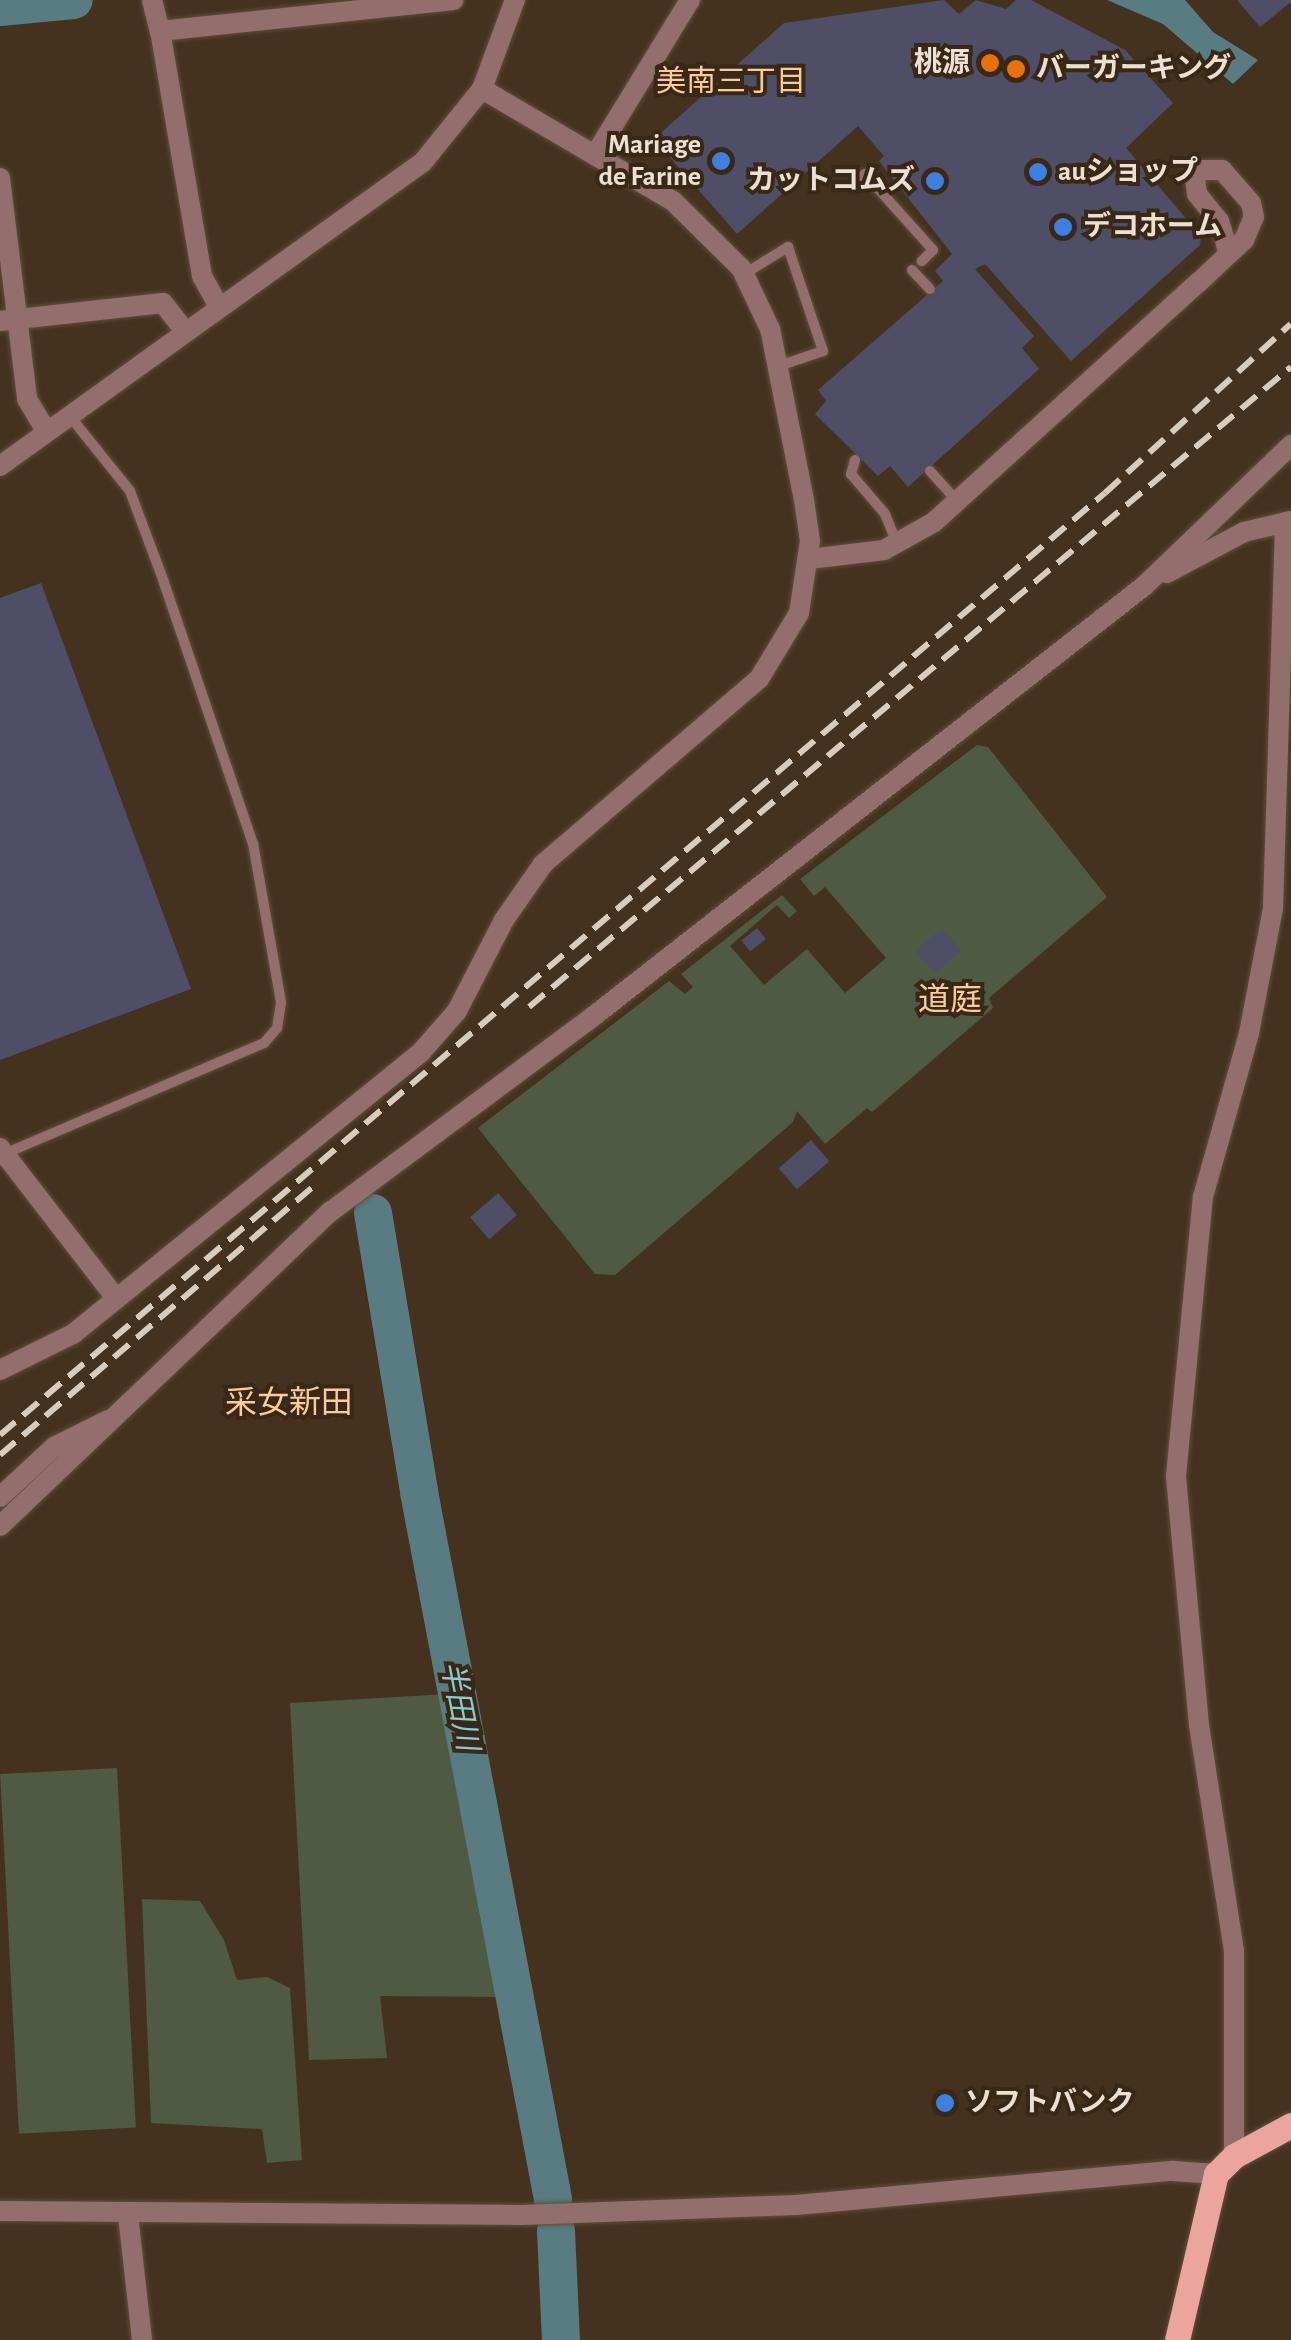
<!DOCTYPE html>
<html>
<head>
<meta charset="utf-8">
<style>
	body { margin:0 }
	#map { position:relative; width:1291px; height:2340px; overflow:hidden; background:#44321f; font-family:"Alegreya Sans","Noto Sans JP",sans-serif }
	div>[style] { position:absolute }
	.green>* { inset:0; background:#4f5a42; transform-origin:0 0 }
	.water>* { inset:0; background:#587c81 }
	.river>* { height:38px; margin:-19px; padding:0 19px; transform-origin:19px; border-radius:19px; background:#587c81 }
	.building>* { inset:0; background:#4e4e67; transform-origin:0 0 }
	.roads { filter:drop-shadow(0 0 2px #5f4e3c) drop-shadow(0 0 2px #5f4e3c) }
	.service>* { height:10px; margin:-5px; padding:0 5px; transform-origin:5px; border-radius:5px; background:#926e6c }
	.minor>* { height:20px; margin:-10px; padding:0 10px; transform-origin:10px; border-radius:10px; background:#926e6c }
	.tertiary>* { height:20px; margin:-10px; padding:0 10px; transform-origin:10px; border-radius:10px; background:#926e6c }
	.primary>* { height:25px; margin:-12.5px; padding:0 12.5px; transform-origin:12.5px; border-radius:12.5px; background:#eca49f }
	.rail>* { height:6px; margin-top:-3px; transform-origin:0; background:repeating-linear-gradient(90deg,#d8ccbf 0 20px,transparent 0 30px) }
	.dots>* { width:28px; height:28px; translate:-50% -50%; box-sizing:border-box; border:5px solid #392815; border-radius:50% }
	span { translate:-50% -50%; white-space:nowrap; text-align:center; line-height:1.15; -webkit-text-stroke:8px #392815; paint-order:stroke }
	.poi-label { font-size:28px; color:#ece0d4; font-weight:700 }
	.right { translate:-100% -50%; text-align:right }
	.left { translate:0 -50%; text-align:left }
	.neighbourhood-label { font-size:30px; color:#facb9d }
	.water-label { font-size:30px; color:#86cdd6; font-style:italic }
	.quarter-label { font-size:32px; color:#facb9d }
</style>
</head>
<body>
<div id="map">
	<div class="green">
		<div style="clip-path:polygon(977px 745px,988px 747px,1107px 897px,989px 998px,993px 1008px,872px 1112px,867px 1108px,825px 1144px,797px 1111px,793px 1122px,615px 1275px,595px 1274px,478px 1128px,669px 981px,685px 994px,693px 987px,681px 974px,782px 895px,797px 911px,789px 918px,777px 905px,730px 946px,764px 985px,807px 949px,845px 993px,886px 958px,825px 887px,814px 896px,800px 879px)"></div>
		<div style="clip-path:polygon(449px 1694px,499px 1997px,380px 1996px,387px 2058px,309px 2060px,290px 1703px)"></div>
		<div style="left:117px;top:1768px;width:360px;height:117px;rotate:87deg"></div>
		<div style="clip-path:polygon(142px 1899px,200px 1901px,224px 1940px,237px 1980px,267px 1977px,290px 1988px,302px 2160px,267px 2163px,262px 2129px,151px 2123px)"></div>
	</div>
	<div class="water">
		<div style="clip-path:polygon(1107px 0,1185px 0,1213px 32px,1258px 60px,1233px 84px,1163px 24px)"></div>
	</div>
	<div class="river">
		<div style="left:0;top:7px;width:74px;rotate:-5.4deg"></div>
		<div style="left:373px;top:1213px;width:283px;rotate:80.6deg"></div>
		<div style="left:419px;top:1492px;width:720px;rotate:79.27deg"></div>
		<div style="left:556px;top:2231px;width:109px;rotate:87.4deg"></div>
	</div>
	<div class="building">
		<div style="clip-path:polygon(944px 0,959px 14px,976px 0,1006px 9px,1016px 0,1031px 0,1125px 50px,1173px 103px,1126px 148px,1201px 236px,1200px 245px,1071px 361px,985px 264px,975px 269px,1034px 336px,1022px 348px,1039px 369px,908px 487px,890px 466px,878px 476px,815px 414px,826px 401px,818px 390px,943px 281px,935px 271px,952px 254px,879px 161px,884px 156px,858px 126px,737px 234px,654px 139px,784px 23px)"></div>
		<div style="clip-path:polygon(1237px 0,1291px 0,1291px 2px,1260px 27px)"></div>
		<div style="clip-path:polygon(41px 583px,191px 989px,0 1060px,0 598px)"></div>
		<div style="left:757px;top:928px;width:14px;height:20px;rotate:51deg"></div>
		<div style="left:942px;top:928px;width:30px;height:35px;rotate:49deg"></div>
		<div style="left:811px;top:1140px;width:28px;height:43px;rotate:49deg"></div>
		<div style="left:498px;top:1193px;width:29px;height:37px;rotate:49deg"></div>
	</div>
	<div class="roads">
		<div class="service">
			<div style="left:856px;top:183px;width:13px;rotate:-45deg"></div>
			<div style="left:865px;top:174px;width:102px;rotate:48.2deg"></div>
			<div style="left:933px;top:250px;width:16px;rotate:135deg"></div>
			<div style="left:912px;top:270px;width:26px;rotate:47deg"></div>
			<div style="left:744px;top:274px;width:52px;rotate:-31.5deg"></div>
			<div style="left:788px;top:247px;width:110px;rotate:71.4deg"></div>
			<div style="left:823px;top:351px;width:46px;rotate:161.2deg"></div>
			<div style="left:855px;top:460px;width:15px;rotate:106deg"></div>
			<div style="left:851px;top:474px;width:52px;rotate:49.6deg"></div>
			<div style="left:885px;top:514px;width:31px;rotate:68deg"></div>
			<div style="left:930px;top:471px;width:40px;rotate:48deg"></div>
			<div style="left:4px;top:1154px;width:283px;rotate:-23.1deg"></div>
			<div style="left:264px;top:1043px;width:20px;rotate:-49deg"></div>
			<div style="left:277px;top:1028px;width:26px;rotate:-81deg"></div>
			<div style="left:281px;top:1002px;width:160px;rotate:-100deg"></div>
			<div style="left:253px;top:844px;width:277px;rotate:-108.8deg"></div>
			<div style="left:164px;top:582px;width:97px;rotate:-110.5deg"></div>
			<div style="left:130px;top:491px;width:99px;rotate:-128.8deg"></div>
		</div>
		<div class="minor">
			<div style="left:152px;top:0;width:32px;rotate:76deg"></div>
			<div style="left:0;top:178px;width:223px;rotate:83deg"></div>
			<div style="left:27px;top:399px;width:35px;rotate:59deg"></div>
			<div style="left:218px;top:305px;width:33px;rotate:-119deg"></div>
			<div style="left:202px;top:276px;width:249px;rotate:-99.7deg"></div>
			<div style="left:160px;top:31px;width:295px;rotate:-6deg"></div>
			<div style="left:0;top:321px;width:164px;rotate:-6.3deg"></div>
			<div style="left:163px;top:303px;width:33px;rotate:52deg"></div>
			<div style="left:0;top:1497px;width:74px;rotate:-42.8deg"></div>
			<div style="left:54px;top:1447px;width:60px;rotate:-26.6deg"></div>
			<div style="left:1234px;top:2156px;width:205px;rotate:-90deg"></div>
			<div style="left:1234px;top:1951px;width:229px;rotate:-98.8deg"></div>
			<div style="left:1199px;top:1725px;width:250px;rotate:-95.3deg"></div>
			<div style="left:1176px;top:1476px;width:280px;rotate:-84.5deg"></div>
			<div style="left:1203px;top:1197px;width:170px;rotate:-74.3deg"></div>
			<div style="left:1249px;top:1033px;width:127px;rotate:-79.1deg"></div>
			<div style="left:1273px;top:908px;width:386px;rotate:-88.2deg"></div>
			<div style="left:0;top:2211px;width:521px;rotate:0.44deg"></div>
			<div style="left:521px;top:2215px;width:275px;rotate:-2.1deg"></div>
			<div style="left:796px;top:2205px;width:379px;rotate:-5.2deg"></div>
			<div style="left:1173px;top:2171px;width:43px;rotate:4deg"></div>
			<div style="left:128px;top:2215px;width:126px;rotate:83.6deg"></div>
		</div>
		<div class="tertiary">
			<div style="left:595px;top:155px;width:182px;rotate:-58.5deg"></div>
			<div style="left:0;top:466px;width:521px;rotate:-35.7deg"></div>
			<div style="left:423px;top:162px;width:94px;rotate:-51.1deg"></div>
			<div style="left:482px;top:89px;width:95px;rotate:-69.7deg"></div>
			<div style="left:809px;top:559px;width:76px;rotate:-6.8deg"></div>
			<div style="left:884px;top:550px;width:57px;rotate:-29.2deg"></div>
			<div style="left:934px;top:522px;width:356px;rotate:-42.2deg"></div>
			<div style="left:1198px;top:283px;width:42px;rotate:-43.1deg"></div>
			<div style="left:1229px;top:254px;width:21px;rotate:-43deg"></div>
			<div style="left:1244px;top:240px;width:25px;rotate:-67deg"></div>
			<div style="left:1254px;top:217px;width:14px;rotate:-102deg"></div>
			<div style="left:1251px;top:203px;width:44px;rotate:-131.3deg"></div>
			<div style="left:1222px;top:170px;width:28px;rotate:180deg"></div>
			<div style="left:1194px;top:170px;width:24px;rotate:83deg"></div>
			<div style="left:1197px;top:194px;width:35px;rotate:51deg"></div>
			<div style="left:1219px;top:221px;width:34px;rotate:73deg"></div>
			<div style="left:1167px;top:573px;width:87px;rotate:-28deg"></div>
			<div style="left:1244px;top:532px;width:48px;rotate:-13.2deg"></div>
			<div style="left:0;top:1148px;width:190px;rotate:52.3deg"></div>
			<div style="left:0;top:1370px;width:81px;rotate:-26.3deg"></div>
			<div style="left:73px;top:1334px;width:449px;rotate:-39deg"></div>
			<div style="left:422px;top:1051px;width:53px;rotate:-48.8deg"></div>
			<div style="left:457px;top:1011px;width:102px;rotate:-62.7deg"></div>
			<div style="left:504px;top:920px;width:68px;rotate:-55.1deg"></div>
			<div style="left:543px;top:864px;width:284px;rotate:-40.6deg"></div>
			<div style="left:759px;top:679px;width:77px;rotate:-58.8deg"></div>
			<div style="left:799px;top:613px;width:73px;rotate:-81.3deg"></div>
			<div style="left:810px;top:541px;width:41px;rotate:-98.3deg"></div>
			<div style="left:804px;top:500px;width:174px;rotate:-101.2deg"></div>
			<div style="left:770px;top:329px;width:68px;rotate:-115.4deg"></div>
			<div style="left:741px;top:268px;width:95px;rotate:-135.4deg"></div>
			<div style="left:673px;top:201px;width:221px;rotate:-149.6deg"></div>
			<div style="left:0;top:1526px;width:456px;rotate:-43.6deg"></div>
			<div style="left:330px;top:1212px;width:330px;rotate:-36.6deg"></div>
			<div style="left:595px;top:1015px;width:697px;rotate:-38deg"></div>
			<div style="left:1144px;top:586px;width:204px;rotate:-43.8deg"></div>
		</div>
		<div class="primary">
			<div style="left:1177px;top:2340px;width:171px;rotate:-76.8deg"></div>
			<div style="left:1216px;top:2174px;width:25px;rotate:-45deg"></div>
			<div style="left:1234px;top:2156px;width:65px;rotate:-28.5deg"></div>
		</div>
	</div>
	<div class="rail">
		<div style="left:529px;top:1007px;width:995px;rotate:-40.03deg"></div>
		<div style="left:0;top:1435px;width:1452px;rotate:-40.45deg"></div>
		<div style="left:1105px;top:493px;width:251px;rotate:-42.3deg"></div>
		<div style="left:0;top:1455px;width:413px;rotate:-40.6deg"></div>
	</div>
	<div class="dots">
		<div style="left:990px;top:63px;background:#e8710a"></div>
		<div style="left:1016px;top:69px;background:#e8710a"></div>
		<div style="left:721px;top:161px;background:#3f7fe0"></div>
		<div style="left:1038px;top:172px;background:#3f7fe0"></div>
		<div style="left:935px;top:181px;background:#3f7fe0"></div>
		<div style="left:1063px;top:227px;background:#3f7fe0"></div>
		<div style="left:945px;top:2103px;background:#3f7fe0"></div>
	</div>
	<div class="poi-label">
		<span class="right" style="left:970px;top:63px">桃源</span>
		<span class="left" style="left:1036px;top:69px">バーガーキング</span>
		<span class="right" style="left:701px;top:161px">Mariage<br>de Farine</span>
		<span class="left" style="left:1058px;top:172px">auショップ</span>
		<span class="right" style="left:915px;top:181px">カットコムズ</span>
		<span class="left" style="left:1083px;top:227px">デコホーム</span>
		<span class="left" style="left:965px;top:2103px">ソフトバンク</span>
	</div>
	<div class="neighbourhood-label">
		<span style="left:731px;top:82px">美南三丁目</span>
	</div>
	<div class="water-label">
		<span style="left:459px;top:1706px;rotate:79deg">半田川</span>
	</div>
	<div class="quarter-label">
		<span style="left:950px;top:1000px">道庭</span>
		<span style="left:289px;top:1403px">采女新田</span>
	</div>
</div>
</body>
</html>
